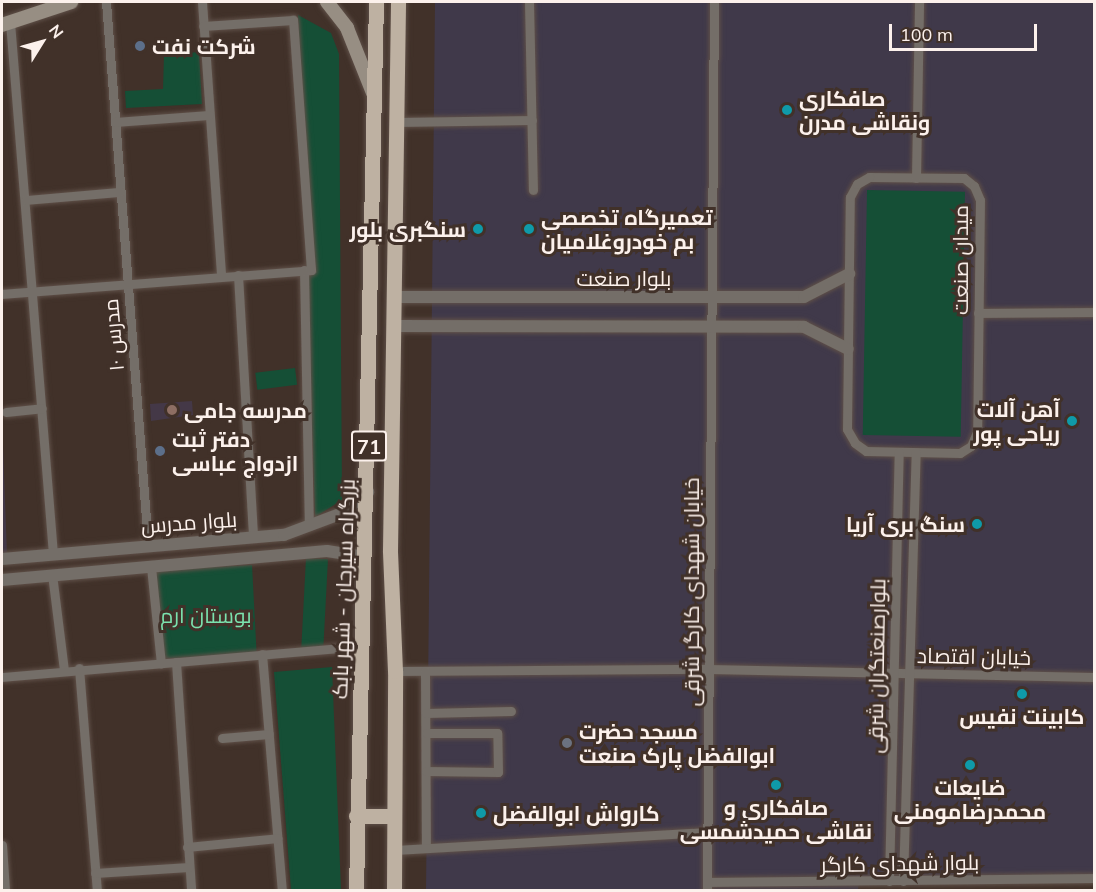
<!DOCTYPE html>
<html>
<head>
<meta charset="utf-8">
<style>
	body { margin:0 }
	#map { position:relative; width:1096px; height:892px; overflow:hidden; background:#413129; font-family:Mulish,Cairo,sans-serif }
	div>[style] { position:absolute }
	.industrial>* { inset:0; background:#40394a }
	.education>* { inset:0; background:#443847 }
	.green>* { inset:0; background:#154f36; transform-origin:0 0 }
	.roads { filter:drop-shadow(0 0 2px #5f5048) drop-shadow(0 0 2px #5f5048) }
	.minor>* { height:9px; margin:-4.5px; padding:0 4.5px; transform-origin:4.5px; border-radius:4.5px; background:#746e68 }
	.tertiary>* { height:12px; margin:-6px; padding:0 6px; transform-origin:6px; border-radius:6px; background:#746e68 }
	.secondary>* { height:14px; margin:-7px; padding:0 7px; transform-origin:7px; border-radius:7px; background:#978e83 }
	.trunk>* { height:15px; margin:-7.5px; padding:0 7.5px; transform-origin:7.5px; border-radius:7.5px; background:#beb1a2 }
	.dots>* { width:16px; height:16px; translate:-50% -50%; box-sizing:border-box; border:3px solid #413129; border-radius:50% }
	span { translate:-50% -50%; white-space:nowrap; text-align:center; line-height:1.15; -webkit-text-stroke:6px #413129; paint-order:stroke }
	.shield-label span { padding:2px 4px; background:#413129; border:2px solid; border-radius:4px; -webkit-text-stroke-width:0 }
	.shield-label { font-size:20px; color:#fcf1ec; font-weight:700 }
	.poi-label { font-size:21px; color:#fcf1ec; font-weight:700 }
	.left { translate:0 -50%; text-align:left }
	.right { translate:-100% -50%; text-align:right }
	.street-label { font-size:21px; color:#fcf1ec }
	.park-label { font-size:21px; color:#7be2ae }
	.frame { position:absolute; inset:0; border:3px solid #fcf1ec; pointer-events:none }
	.north { position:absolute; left:12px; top:12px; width:60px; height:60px; -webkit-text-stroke:4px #413129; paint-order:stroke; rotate:53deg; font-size:16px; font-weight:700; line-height:24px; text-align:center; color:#fcf1ec }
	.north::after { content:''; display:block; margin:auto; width:21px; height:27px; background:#fcf1ec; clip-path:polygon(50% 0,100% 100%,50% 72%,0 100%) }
	.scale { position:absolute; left:889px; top:24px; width:148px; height:27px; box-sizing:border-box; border:3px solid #fcf1ec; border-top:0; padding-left:8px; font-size:18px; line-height:21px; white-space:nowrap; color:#fcf1ec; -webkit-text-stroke:4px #413129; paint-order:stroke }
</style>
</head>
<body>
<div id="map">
	<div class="industrial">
		<div style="clip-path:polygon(435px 2px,1094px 2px,1094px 878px,859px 880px,858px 890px,426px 890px)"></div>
	</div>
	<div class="education">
		<div style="clip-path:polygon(192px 401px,193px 415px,151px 421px,150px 404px)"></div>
		<div style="clip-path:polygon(2px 419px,7px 554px,2px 554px)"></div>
	</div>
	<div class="green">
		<div style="clip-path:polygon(298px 15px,331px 33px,339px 54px,342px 500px,315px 517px)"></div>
		<div style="clip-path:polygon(199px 52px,202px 104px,126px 108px,125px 91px,163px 89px,164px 55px)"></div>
		<div style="left:867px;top:190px;width:98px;height:245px;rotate:1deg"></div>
		<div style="left:295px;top:368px;width:17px;height:40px;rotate:83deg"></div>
		<div style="left:306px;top:558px;width:22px;height:91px;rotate:3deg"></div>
		<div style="left:252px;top:565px;width:89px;height:97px;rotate:87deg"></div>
		<div style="clip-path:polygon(332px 667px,341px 890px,291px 890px,274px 672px)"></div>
	</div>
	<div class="roads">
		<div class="minor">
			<div style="left:106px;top:2px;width:544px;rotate:85.57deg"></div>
			<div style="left:202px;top:2px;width:275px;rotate:86deg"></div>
			<div style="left:529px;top:2px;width:188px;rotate:88.8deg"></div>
			<div style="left:10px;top:22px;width:534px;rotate:85.38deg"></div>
			<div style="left:115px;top:122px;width:94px;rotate:-4.3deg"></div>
			<div style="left:396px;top:122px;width:136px;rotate:-0.8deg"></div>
			<div style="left:869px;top:177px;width:95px;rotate:0.6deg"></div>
			<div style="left:964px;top:178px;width:13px;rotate:39deg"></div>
			<div style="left:974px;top:186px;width:15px;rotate:67deg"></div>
			<div style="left:980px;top:200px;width:232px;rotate:90.7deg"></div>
			<div style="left:977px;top:432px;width:15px;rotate:113deg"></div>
			<div style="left:971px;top:446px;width:13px;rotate:148deg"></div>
			<div style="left:960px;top:453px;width:94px;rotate:-178.8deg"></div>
			<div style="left:866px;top:451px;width:14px;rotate:-144deg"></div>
			<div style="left:855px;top:443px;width:16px;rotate:-120deg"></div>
			<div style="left:847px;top:429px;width:232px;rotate:-89.3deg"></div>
			<div style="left:850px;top:197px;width:15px;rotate:-62deg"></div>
			<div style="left:857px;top:184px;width:14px;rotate:-30deg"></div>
			<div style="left:916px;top:178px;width:176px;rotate:-89deg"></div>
			<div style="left:26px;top:200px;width:94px;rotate:-4.9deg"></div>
			<div style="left:304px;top:270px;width:256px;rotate:88.9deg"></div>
			<div style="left:238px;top:275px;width:262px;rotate:86.7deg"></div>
			<div style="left:2px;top:294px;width:310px;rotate:-4.4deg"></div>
			<div style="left:311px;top:270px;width:251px;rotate:-94.1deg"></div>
			<div style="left:293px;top:20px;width:90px;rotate:176.2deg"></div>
			<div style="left:978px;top:313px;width:116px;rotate:-0.5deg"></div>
			<div style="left:6px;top:412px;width:36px;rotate:-6deg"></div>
			<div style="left:151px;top:567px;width:97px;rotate:84.1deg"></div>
			<div style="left:52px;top:574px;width:97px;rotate:82.9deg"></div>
			<div style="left:262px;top:654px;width:237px;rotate:85.2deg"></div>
			<div style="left:176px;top:662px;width:228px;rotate:86.2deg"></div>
			<div style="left:79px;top:668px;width:223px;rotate:85.4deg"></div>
			<div style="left:395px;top:671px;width:314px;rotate:-0.4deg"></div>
			<div style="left:709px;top:669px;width:385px;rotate:1.2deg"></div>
			<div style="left:425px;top:671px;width:176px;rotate:89.7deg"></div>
			<div style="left:2px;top:677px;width:360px;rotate:-4.9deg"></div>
			<div style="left:426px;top:713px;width:85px;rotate:-1.3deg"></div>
			<div style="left:222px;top:738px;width:47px;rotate:-4.9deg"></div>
			<div style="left:426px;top:771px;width:72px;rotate:0.8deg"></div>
			<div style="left:498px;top:772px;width:39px;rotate:-91deg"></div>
			<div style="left:497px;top:733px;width:70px;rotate:180deg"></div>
			<div style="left:2px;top:845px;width:45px;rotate:86.2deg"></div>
			<div style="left:187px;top:847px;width:91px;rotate:-5.6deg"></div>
			<div style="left:395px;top:850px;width:313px;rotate:-3.3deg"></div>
			<div style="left:95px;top:873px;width:94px;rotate:-3.7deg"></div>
			<div style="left:889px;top:881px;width:429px;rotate:-88.7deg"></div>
			<div style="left:903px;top:881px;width:429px;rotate:-88.3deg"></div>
			<div style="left:707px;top:882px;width:387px;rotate:-0.6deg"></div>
			<div style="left:707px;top:890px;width:888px;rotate:-89.55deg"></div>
		</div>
		<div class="tertiary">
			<div style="left:394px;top:297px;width:410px"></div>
			<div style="left:804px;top:297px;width:51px;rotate:-27.1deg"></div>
			<div style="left:393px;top:326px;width:411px;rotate:0.1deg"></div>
			<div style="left:804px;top:327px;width:49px;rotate:26.6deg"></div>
			<div style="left:2px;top:559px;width:283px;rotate:-4.9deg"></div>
			<div style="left:284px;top:535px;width:60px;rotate:-20.6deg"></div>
			<div style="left:340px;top:514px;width:36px;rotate:-38deg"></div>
			<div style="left:2px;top:580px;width:326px;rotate:-5.1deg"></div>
			<div style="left:327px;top:551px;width:38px;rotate:9deg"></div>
		</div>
		<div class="secondary">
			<div style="left:327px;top:2px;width:33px;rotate:52deg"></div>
			<div style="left:347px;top:28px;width:70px;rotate:68.2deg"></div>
			<div style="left:2px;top:25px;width:73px;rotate:-18.4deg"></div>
		</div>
		<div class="trunk">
			<div style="left:356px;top:816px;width:37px"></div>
			<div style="left:356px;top:890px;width:888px;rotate:-88.71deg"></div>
			<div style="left:394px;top:890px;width:219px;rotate:-89.7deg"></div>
			<div style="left:395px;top:671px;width:121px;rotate:-92.4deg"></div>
			<div style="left:390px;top:550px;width:548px;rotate:-89.16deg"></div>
		</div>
	</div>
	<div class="dots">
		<div style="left:140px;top:46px;background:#5c6f8a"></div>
		<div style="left:787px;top:110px;background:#0f9aa8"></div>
		<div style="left:478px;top:229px;background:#0f9aa8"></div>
		<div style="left:529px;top:229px;background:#0f9aa8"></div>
		<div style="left:172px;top:410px;background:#8d6e63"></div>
		<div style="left:1072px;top:421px;background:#0f9aa8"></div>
		<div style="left:160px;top:451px;background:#5c6f8a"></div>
		<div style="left:977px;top:524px;background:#0f9aa8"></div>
		<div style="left:1022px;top:694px;background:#0f9aa8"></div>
		<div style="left:567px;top:743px;background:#6b7280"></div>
		<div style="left:970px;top:765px;background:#0f9aa8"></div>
		<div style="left:776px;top:785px;background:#0f9aa8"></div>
		<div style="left:481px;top:813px;background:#0f9aa8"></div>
	</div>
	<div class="shield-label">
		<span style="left:369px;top:446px">71</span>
	</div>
	<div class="poi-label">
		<span class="left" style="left:152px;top:46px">شرکت نفت</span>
		<span class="left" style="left:799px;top:110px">صافکاری<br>ونقاشی مدرن</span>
		<span class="left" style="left:541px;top:229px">تعمیرگاه تخصصی<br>بم خودروغلامیان</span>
		<span class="right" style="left:466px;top:229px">سنگبری بلور</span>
		<span class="right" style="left:1060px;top:421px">آهن آلات<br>ریاحی پور</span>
		<span class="left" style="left:184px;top:410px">مدرسه جامی</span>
		<span class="left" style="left:172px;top:451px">دفتر ثبت<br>ازدواج عباسی</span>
		<span class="right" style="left:965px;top:524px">سنگ بری آریا</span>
		<span style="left:1022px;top:716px">کابینت نفیس</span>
		<span class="left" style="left:579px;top:743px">مسجد حضرت<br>ابوالفضل پارک صنعت</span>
		<span style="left:970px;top:799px">ضایعات<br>محمدرضامومنی</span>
		<span style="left:776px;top:819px">صافکاری و<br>نقاشی حمیدشمسی</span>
		<span class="left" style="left:493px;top:813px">کارواش ابوالفضل</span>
	</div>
	<div class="street-label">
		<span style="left:960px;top:260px;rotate:-90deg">میدان صنعت</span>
		<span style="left:624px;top:278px">بلوار صنعت</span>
		<span style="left:113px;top:335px;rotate:-95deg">مدرس ۱۰</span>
		<span style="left:189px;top:522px;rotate:-4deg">بلوار مدرس</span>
		<span style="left:343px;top:589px;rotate:-88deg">بزرگراه سیرجان - شهر بابک</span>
		<span style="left:691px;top:592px;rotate:-90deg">خیابان شهدای کارگر شرقی</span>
		<span style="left:974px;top:656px;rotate:1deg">خیابان اقتصاد</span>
		<span style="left:876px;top:666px;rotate:-89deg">بلوارصنعتگران شرقی</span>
		<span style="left:900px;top:863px;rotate:-1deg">بلوار شهدای کارگر</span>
	</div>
	<div class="park-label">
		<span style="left:206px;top:615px">بوستان ارم</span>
	</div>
	<div class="frame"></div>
	<div class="north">N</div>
	<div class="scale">100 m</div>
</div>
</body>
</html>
